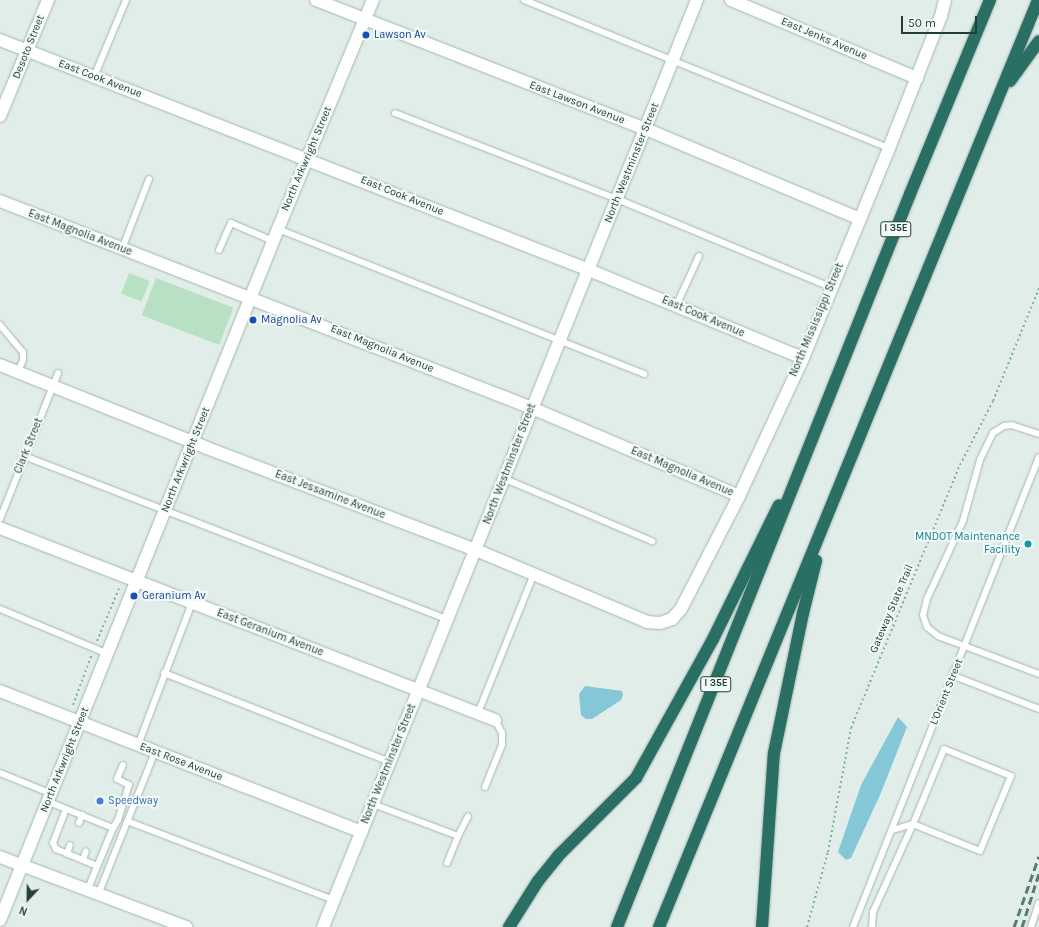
<!DOCTYPE html>
<html>
<head>
<meta charset="utf-8">
<style>
	body { margin:0 }
	#map { position:relative; width:1039px; height:927px; overflow:hidden; background:#e1ede8; font-family:Karla,sans-serif }
	div>[style] { position:absolute }
	.green>* { inset:0; background:#b8e1c4; transform-origin:0 0 }
	.water>* { inset:0; background:#84c8d8 }
	.path>* { height:2px; margin-top:-1px; transform-origin:0; background:repeating-linear-gradient(90deg,#7fb4a5 0 2px,transparent 0 5px) }
	.roads { filter:drop-shadow(0 0 1px #a3b6b0) drop-shadow(0 0 1px #a3b6b0) }
	.service>* { height:6px; margin:-3px; padding:0 3px; transform-origin:3px; border-radius:3px; background:#fff }
	.minor>* { height:12px; margin:-6px; padding:0 6px; transform-origin:6px; border-radius:6px; background:#fff }
	.tertiary>* { height:12px; margin:-6px; padding:0 6px; transform-origin:6px; border-radius:6px; background:#fff }
	.secondary>* { height:12px; margin:-6px; padding:0 6px; transform-origin:6px; border-radius:6px; background:#fff }
	.motorway>* { height:12px; margin:-6px; padding:0 6px; transform-origin:6px; border-radius:6px; background:#296f63 }
	.rail>* { height:3px; margin-top:-1.5px; transform-origin:0; background:repeating-linear-gradient(90deg,#5a7c73 0 8px,transparent 0 12px) }
	.dots>* { width:11px; height:11px; translate:-50% -50%; box-sizing:border-box; border:2px solid #f2f9f6; border-radius:50% }
	span { translate:-50% -50%; white-space:nowrap; text-align:center; line-height:1.15; -webkit-text-stroke:4px #f2f9f6; paint-order:stroke }
	.shield-label span { padding:1px 3px; background:#f2f9f6; border:1px solid; border-radius:3px; -webkit-text-stroke-width:0 }
	.shield-label { font-size:10px; color:#204038; font-weight:700 }
	.transit-label { font-size:11px; color:#164399 }
	.left { translate:0 -50%; text-align:left }
	.street-label { font-size:11px; color:#204038 }
	.culture-label { font-size:11px; color:#0d838f }
	.right { translate:-100% -50%; text-align:right }
	.shop-label { font-size:11px; color:#366cbe }
	.north { position:absolute; left:8px; top:879px; width:40px; height:40px; -webkit-text-stroke:3px #f2f9f6; paint-order:stroke; rotate:202deg; font-size:11px; font-weight:700; line-height:16px; text-align:center; color:#204038 }
	.north::after { content:''; display:block; margin:auto; width:14px; height:18px; background:#204038; clip-path:polygon(50% 0,100% 100%,50% 72%,0 100%) }
	.scale { position:absolute; left:901px; top:16px; width:76px; height:18px; box-sizing:border-box; border:2px solid #204038; border-top:0; padding-left:5px; font-size:12px; line-height:14px; white-space:nowrap; color:#204038; -webkit-text-stroke:3px #f2f9f6; paint-order:stroke }
</style>
</head>
<body>
<div id="map">
	<div class="green">
		<div style="left:129px;top:273px;width:22px;height:22px;rotate:21deg"></div>
		<div style="left:156px;top:278px;width:83px;height:40px;rotate:21deg"></div>
	</div>
	<div class="water">
		<div style="clip-path:polygon(585px 686px,622px 691px,623px 695px,621px 700px,592px 719px,586px 719px,581px 715px,579px 694px)"></div>
		<div style="clip-path:polygon(898px 717px,907px 727px,880px 795px,851px 858px,846px 860px,838px 852px,861px 785px)"></div>
	</div>
	<div class="path">
		<div style="left:97px;top:641px;width:60px;rotate:-67.3deg"></div>
		<div style="left:73px;top:705px;width:54px;rotate:-69.6deg"></div>
		<div style="left:807px;top:927px;width:78px;rotate:-74.4deg"></div>
		<div style="left:828px;top:852px;width:126px;rotate:-79.5deg"></div>
		<div style="left:851px;top:728px;width:285px;rotate:-67.5deg"></div>
		<div style="left:960px;top:465px;width:72px;rotate:-62.7deg"></div>
		<div style="left:993px;top:401px;width:122px;rotate:-67.8deg"></div>
	</div>
	<div class="roads">
		<div class="service">
			<div style="left:524px;top:0;width:394px;rotate:22.1deg"></div>
			<div style="left:94px;top:77px;width:83px;rotate:-67.4deg"></div>
			<div style="left:395px;top:113px;width:238px;rotate:21.2deg"></div>
			<div style="left:617px;top:199px;width:231px;rotate:22.4deg"></div>
			<div style="left:278px;top:229px;width:394px;rotate:21.6deg"></div>
			<div style="left:122px;top:249px;width:75px;rotate:-68.9deg"></div>
			<div style="left:219px;top:250px;width:30px;rotate:-66deg"></div>
			<div style="left:231px;top:223px;width:46px;rotate:23.2deg"></div>
			<div style="left:676px;top:306px;width:55px;rotate:-65.3deg"></div>
			<div style="left:0;top:325px;width:35px;rotate:50deg"></div>
			<div style="left:23px;top:352px;width:8px;rotate:90deg"></div>
			<div style="left:23px;top:360px;width:13px;rotate:113deg"></div>
			<div style="left:1039px;top:434px;width:28px;rotate:-162deg"></div>
			<div style="left:1012px;top:425px;width:8px;rotate:173deg"></div>
			<div style="left:1004px;top:426px;width:13px;rotate:148deg"></div>
			<div style="left:993px;top:433px;width:30px;rotate:116deg"></div>
			<div style="left:980px;top:460px;width:63px;rotate:105.6deg"></div>
			<div style="left:963px;top:521px;width:86px;rotate:114.8deg"></div>
			<div style="left:927px;top:599px;width:16px;rotate:104deg"></div>
			<div style="left:923px;top:615px;width:13px;rotate:72deg"></div>
			<div style="left:927px;top:627px;width:14px;rotate:39deg"></div>
			<div style="left:938px;top:636px;width:108px;rotate:20.6deg"></div>
			<div style="left:24px;top:456px;width:455px;rotate:21.1deg"></div>
			<div style="left:505px;top:479px;width:160px;rotate:22.9deg"></div>
			<div style="left:0;top:519px;width:157px;rotate:-68.3deg"></div>
			<div style="left:0;top:609px;width:117px;rotate:22.6deg"></div>
			<div style="left:164px;top:673px;width:243px;rotate:21.5deg"></div>
			<div style="left:954px;top:676px;width:91px;rotate:21.2deg"></div>
			<div style="left:478px;top:713px;width:150px;rotate:-68.1deg"></div>
			<div style="left:138px;top:745px;width:152px;rotate:-69.2deg"></div>
			<div style="left:0;top:773px;width:56px;rotate:22deg"></div>
			<div style="left:485px;top:787px;width:45px;rotate:-68deg"></div>
			<div style="left:502px;top:745px;width:12px;rotate:-90deg"></div>
			<div style="left:502px;top:733px;width:15px;rotate:-118deg"></div>
			<div style="left:49px;top:802px;width:69px;rotate:22.1deg"></div>
			<div style="left:113px;top:828px;width:68px;rotate:112.4deg"></div>
			<div style="left:373px;top:804px;width:91px;rotate:20.6deg"></div>
			<div style="left:458px;top:836px;width:29px;rotate:112deg"></div>
			<div style="left:66px;top:809px;width:36px;rotate:111deg"></div>
			<div style="left:53px;top:843px;width:7px;rotate:63deg"></div>
			<div style="left:56px;top:849px;width:44px;rotate:22.5deg"></div>
			<div style="left:127px;top:821px;width:222px;rotate:20.9deg"></div>
			<div style="left:79px;top:823px;width:9px;rotate:-69deg"></div>
			<div style="left:113px;top:828px;width:9px;rotate:-58deg"></div>
			<div style="left:118px;top:820px;width:37px;rotate:-73deg"></div>
			<div style="left:129px;top:785px;width:13px;rotate:-153deg"></div>
			<div style="left:117px;top:779px;width:15px;rotate:-67deg"></div>
			<div style="left:458px;top:836px;width:22px;rotate:-63deg"></div>
			<div style="left:67px;top:854px;width:9px;rotate:-72deg"></div>
			<div style="left:83px;top:860px;width:9px;rotate:-72deg"></div>
			<div style="left:98px;top:895px;width:154px;rotate:-68.3deg"></div>
			<div style="left:853px;top:927px;width:505px;rotate:-68.41deg"></div>
			<div style="left:872px;top:927px;width:15px;rotate:-86deg"></div>
			<div style="left:873px;top:912px;width:97px;rotate:-65.6deg"></div>
			<div style="left:913px;top:824px;width:81px;rotate:-67.5deg"></div>
			<div style="left:944px;top:749px;width:72px;rotate:21.9deg"></div>
			<div style="left:1011px;top:776px;width:81px;rotate:112.5deg"></div>
			<div style="left:980px;top:851px;width:72px;rotate:-158.1deg"></div>
			<div style="left:913px;top:824px;width:22px;rotate:164deg"></div>
			<div style="left:1031px;top:927px;width:25px;rotate:-72deg"></div>
		</div>
		<div class="minor">
			<div style="left:316px;top:0;width:354px;rotate:21.4deg"></div>
			<div style="left:646px;top:129px;width:232px;rotate:22.8deg"></div>
			<div style="left:731px;top:0;width:202px;rotate:22.8deg"></div>
			<div style="left:0;top:40px;width:632px;rotate:21.33deg"></div>
			<div style="left:589px;top:270px;width:231px;rotate:22.4deg"></div>
			<div style="left:0;top:116px;width:126px;rotate:-67.5deg"></div>
			<div style="left:0;top:201px;width:571px;rotate:21.26deg"></div>
			<div style="left:532px;top:408px;width:225px;rotate:23deg"></div>
			<div style="left:0;top:365px;width:223px;rotate:21.8deg"></div>
			<div style="left:207px;top:448px;width:288px;rotate:20.8deg"></div>
			<div style="left:476px;top:550px;width:186px;rotate:22.8deg"></div>
			<div style="left:647px;top:622px;width:13px;rotate:4deg"></div>
			<div style="left:660px;top:623px;width:13px;rotate:-18deg"></div>
			<div style="left:672px;top:619px;width:13px;rotate:-48deg"></div>
			<div style="left:681px;top:609px;width:127px;rotate:-62.8deg"></div>
			<div style="left:739px;top:496px;width:152px;rotate:-65.1deg"></div>
			<div style="left:803px;top:358px;width:227px;rotate:-67.7deg"></div>
			<div style="left:889px;top:148px;width:142px;rotate:-68.5deg"></div>
			<div style="left:941px;top:16px;width:16px;rotate:-76deg"></div>
			<div style="left:0;top:528px;width:531px;rotate:21.2deg"></div>
			<div style="left:0;top:691px;width:388px;rotate:21.3deg"></div>
			<div style="left:323px;top:927px;width:1000px;rotate:-68.03deg"></div>
		</div>
		<div class="tertiary">
			<div style="left:0;top:920px;width:745px;rotate:-68.08deg"></div>
			<div style="left:278px;top:229px;width:248px;rotate:-67.5deg"></div>
		</div>
		<div class="secondary">
			<div style="left:0;top:857px;width:199px;rotate:20.6deg"></div>
		</div>
		<div class="motorway">
			<div style="left:1010px;top:81px;width:49px;rotate:-54.1deg"></div>
			<div style="left:509px;top:927px;width:54px;rotate:-57.8deg"></div>
			<div style="left:538px;top:881px;width:32px;rotate:-51deg"></div>
			<div style="left:558px;top:856px;width:110px;rotate:-45deg"></div>
			<div style="left:636px;top:778px;width:159px;rotate:-61deg"></div>
			<div style="left:713px;top:639px;width:149px;rotate:-63.8deg"></div>
			<div style="left:617px;top:927px;width:789px;rotate:-68.21deg"></div>
			<div style="left:910px;top:194px;width:210px;rotate:-67.6deg"></div>
			<div style="left:659px;top:927px;width:1001px;rotate:-67.76deg"></div>
			<div style="left:762px;top:927px;width:174px;rotate:-86.1deg"></div>
			<div style="left:774px;top:753px;width:143px;rotate:-78.3deg"></div>
			<div style="left:803px;top:613px;width:54px;rotate:-76deg"></div>
		</div>
	</div>
	<div class="rail">
		<div style="left:1014px;top:927px;width:75px;rotate:-70.6deg"></div>
		<div style="left:1022px;top:927px;width:57px;rotate:-72.5deg"></div>
	</div>
	<div class="dots">
		<div style="left:366px;top:35px;background:#1a4fb4"></div>
		<div style="left:253px;top:320px;background:#1a4fb4"></div>
		<div style="left:1028px;top:544px;background:#0f9aa8"></div>
		<div style="left:134px;top:596px;background:#1a4fb4"></div>
		<div style="left:100px;top:801px;background:#3f7fe0"></div>
	</div>
	<div class="shield-label">
		<span style="left:896px;top:229px">I 35E</span>
		<span style="left:716px;top:684px">I 35E</span>
	</div>
	<div class="transit-label">
		<span class="left" style="left:374px;top:35px">Lawson Av</span>
		<span class="left" style="left:261px;top:320px">Magnolia Av</span>
		<span class="left" style="left:142px;top:596px">Geranium Av</span>
	</div>
	<div class="street-label">
		<span style="left:824px;top:39px;rotate:23deg">East Jenks Avenue</span>
		<span style="left:29px;top:47px;rotate:-68deg">Desoto Street</span>
		<span style="left:100px;top:79px;rotate:21deg">East Cook Avenue</span>
		<span style="left:577px;top:103px;rotate:21deg">East Lawson Avenue</span>
		<span style="left:307px;top:159px;rotate:-67deg">North Arkwright Street</span>
		<span style="left:632px;top:163px;rotate:-68deg">North Westminster Street</span>
		<span style="left:402px;top:196px;rotate:22deg">East Cook Avenue</span>
		<span style="left:80px;top:233px;rotate:21deg">East Magnolia Avenue</span>
		<span style="left:703px;top:317px;rotate:23deg">East Cook Avenue</span>
		<span style="left:817px;top:320px;rotate:-67deg">North Mississippi Street</span>
		<span style="left:382px;top:349px;rotate:22deg">East Magnolia Avenue</span>
		<span style="left:29px;top:446px;rotate:-68deg">Clark Street</span>
		<span style="left:186px;top:460px;rotate:-68deg">North Arkwright Street</span>
		<span style="left:510px;top:464px;rotate:-69deg">North Westminster Street</span>
		<span style="left:682px;top:472px;rotate:23deg">East Magnolia Avenue</span>
		<span style="left:330px;top:495px;rotate:21deg">East Jessamine Avenue</span>
		<span style="left:892px;top:609px;rotate:-67deg">Gateway State Trail</span>
		<span style="left:270px;top:633px;rotate:21deg">East Geranium Avenue</span>
		<span style="left:947px;top:692px;rotate:-68deg">L'Orient Street</span>
		<span style="left:65px;top:760px;rotate:-68deg">North Arkwright Street</span>
		<span style="left:181px;top:762px;rotate:21deg">East Rose Avenue</span>
		<span style="left:389px;top:764px;rotate:-68deg">North Westminster Street</span>
	</div>
	<div class="culture-label">
		<span class="right" style="left:1020px;top:544px">MNDOT Maintenance<br>Facility</span>
	</div>
	<div class="shop-label">
		<span class="left" style="left:108px;top:801px">Speedway</span>
	</div>
	<div class="north">N</div>
	<div class="scale">50 m</div>
</div>
</body>
</html>
